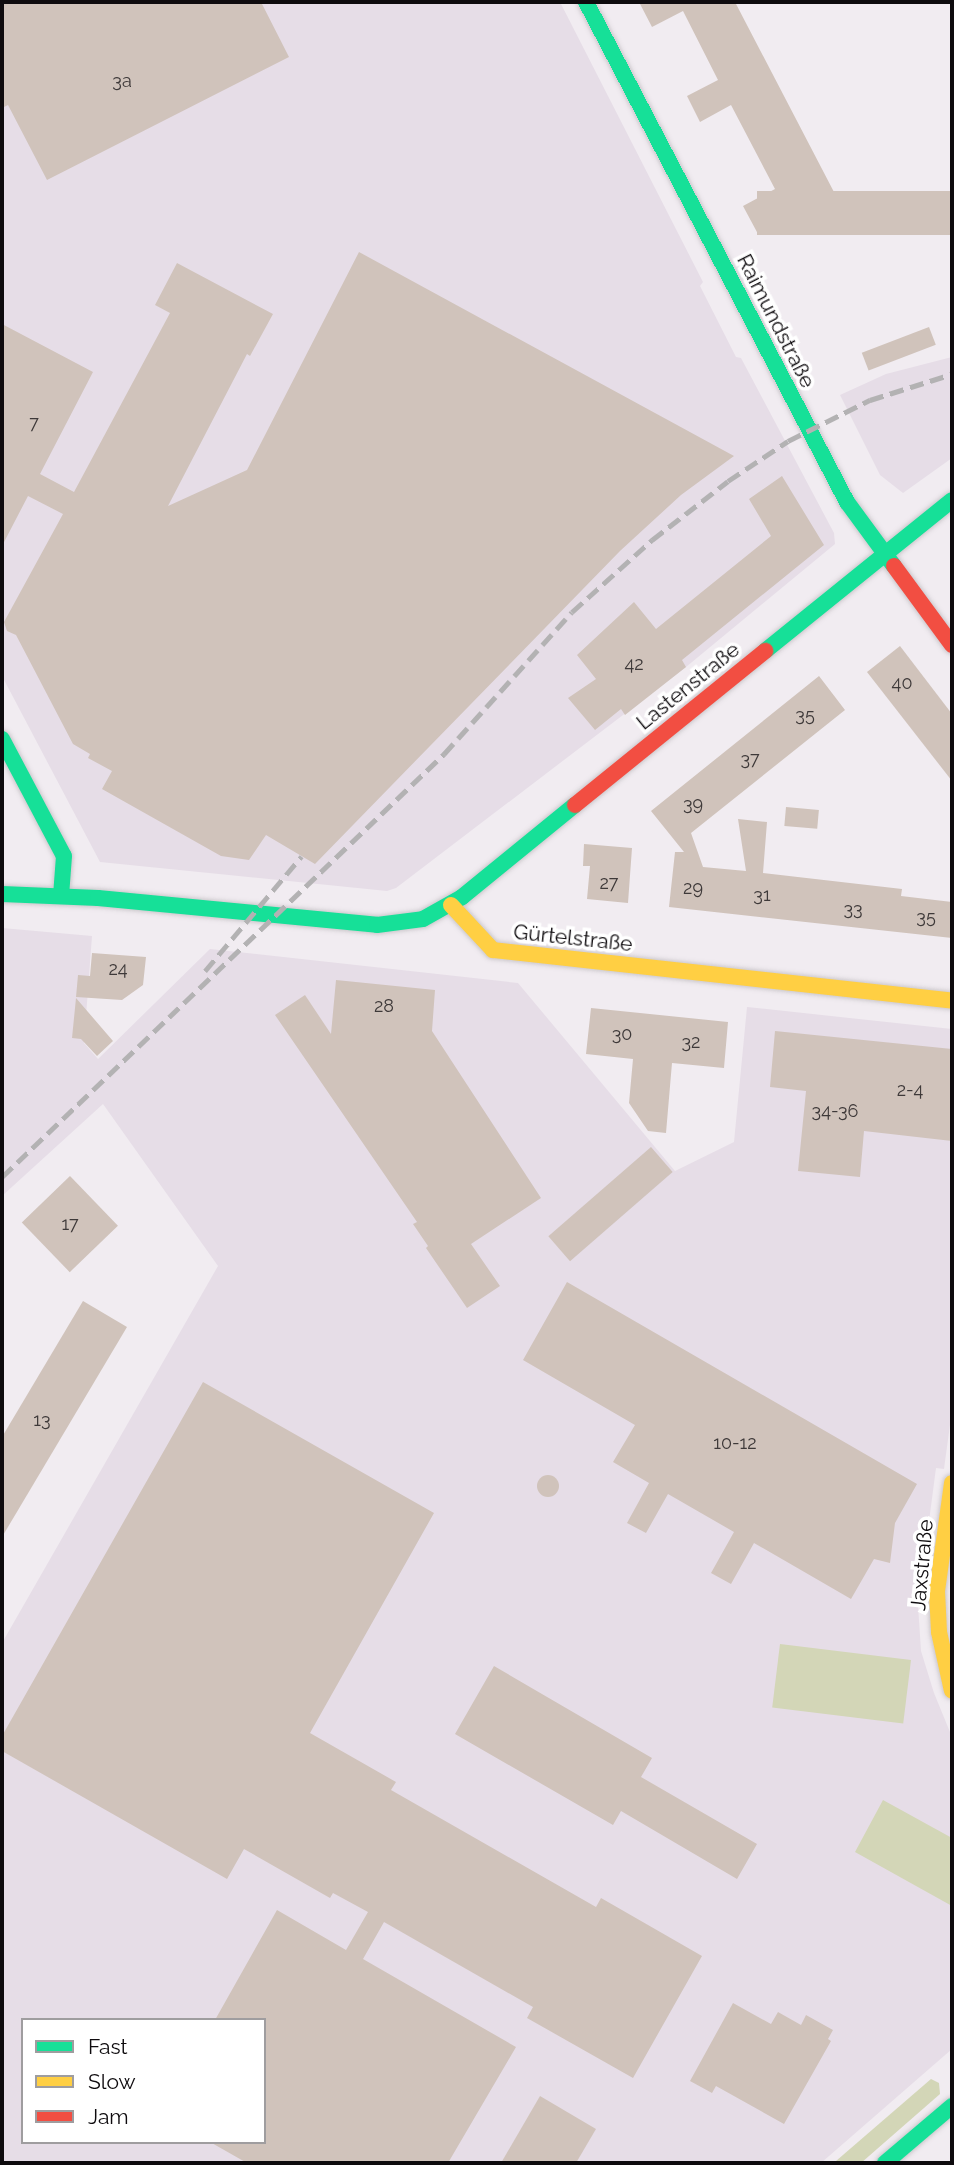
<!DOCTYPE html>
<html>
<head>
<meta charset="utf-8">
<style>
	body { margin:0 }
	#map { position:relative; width:954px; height:2165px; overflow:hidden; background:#f1ecf1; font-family:Raleway,sans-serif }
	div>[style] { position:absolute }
	.built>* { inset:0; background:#e6dde7 }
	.green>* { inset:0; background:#d3d6b7; transform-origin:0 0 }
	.building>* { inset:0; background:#d0c3bb; transform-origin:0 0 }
	.round { border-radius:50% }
	.roads { filter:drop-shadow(0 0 2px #ccc8cc) drop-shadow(0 0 2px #ccc8cc) }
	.fast>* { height:16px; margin:-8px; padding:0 8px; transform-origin:8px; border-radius:8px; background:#16e098 }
	.slow>* { height:16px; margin:-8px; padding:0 8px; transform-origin:8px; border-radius:8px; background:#ffcf43 }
	.jam>* { height:16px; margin:-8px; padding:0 8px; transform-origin:8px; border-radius:8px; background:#f24e42 }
	.rail>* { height:5px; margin-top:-2.5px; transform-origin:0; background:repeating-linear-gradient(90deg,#b3b2b3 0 14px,transparent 0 21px) }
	span { translate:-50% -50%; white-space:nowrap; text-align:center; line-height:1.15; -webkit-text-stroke:7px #fff; paint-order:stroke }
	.number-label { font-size:18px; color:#3e3939 }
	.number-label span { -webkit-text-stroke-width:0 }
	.street-label { font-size:21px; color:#0e0b0e }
	.frame { position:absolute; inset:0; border:4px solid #0e0b0e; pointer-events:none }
	.legend { position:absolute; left:21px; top:2018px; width:245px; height:126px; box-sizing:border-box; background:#fff; border:2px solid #9f9d9f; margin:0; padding:9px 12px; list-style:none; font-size:21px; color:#0e0b0e }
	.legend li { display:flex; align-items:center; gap:14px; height:35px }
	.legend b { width:35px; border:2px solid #9f9d9f }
</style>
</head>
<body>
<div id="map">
	<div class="built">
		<div style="clip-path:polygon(2px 2px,560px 2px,703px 282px,700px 286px,736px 357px,741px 358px,834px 533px,835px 544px,686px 667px,396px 888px,387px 891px,100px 862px,2px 676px)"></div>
		<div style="clip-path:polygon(952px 357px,952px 458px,903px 493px,880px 475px,840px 395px,886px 374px)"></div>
		<div style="clip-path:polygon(evenodd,2px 928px,92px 936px,84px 1043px,98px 1059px,210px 949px,518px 983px,675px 1171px,734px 1142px,747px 1007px,952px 1029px,952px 1410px,944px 1469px,936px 1468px,918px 1605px,921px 1651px,934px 1693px,952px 1737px,952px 2049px,821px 2163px,2px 2163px,2px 1643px,218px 1266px,103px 1104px,2px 1196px,2px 928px,23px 2020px,264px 2020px,264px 2142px,23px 2142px,23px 2020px)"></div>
	</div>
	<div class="green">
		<div style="left:780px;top:1644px;width:132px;height:64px;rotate:7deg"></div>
		<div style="clip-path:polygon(883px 1800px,952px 1838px,952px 1906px,855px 1852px)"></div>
		<div style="clip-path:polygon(931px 2079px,939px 2083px,940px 2094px,861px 2163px,838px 2163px,836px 2161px)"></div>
	</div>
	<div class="building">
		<div style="clip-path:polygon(2px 2px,261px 2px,289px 57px,47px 180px,8px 105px,2px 108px)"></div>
		<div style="clip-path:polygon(639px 2px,735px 2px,835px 194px,810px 207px,814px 214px,791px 226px,787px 219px,758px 234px,743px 206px,775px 189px,731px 105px,700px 122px,687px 96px,718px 80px,683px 11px,652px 27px)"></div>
		<div style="left:952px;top:191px;width:44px;height:195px;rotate:90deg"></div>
		<div style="clip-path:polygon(359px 252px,734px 456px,681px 495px,620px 551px,315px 864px,266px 835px,249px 860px,221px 856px,102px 789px,112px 771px,88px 758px,90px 754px,73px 744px,16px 635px,7px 631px,4px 622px,63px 514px,28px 496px,2px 546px,2px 324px,93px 372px,40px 474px,74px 492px,170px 313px,155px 305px,177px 263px,273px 314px,250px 356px,247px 354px,168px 506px,247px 470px)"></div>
		<div style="left:929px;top:327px;width:19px;height:72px;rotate:69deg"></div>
		<div style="clip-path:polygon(782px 476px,824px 545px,682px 660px,686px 667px,625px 715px,621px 709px,595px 730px,568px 698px,596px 679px,577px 655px,634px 602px,656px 629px,771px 536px,749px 499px)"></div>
		<div style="clip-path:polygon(900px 646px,952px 714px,952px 781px,867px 672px)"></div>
		<div style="clip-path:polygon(819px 676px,845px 710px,691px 833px,703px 867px,746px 871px,738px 819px,767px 822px,763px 873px,902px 889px,901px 896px,952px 902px,952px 938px,669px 907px,675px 852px,684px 852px,651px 811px)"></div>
		<div style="left:786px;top:807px;width:33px;height:19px;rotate:5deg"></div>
		<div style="clip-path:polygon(584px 844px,632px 848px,628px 903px,587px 899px,590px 866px,583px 866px)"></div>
		<div style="clip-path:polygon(92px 953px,146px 957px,143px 985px,122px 1000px,76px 997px,78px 975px,90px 976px)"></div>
		<div style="clip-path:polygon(336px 980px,435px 990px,432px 1031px,541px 1198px,471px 1244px,500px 1286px,467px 1308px,426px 1248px,428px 1246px,413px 1224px,417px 1222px,275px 1015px,305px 995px,331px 1034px)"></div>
		<div style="clip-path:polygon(76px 998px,113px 1041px,97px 1056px,81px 1039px,72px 1038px)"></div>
		<div style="clip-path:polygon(591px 1008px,728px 1022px,724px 1068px,672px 1063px,666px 1133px,648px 1131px,629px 1103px,633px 1059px,586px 1054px)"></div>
		<div style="clip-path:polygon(775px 1031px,952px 1049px,952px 1141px,864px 1131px,860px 1177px,798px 1171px,806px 1091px,770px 1087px)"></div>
		<div style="left:651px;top:1147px;width:33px;height:136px;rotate:49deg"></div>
		<div style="left:70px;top:1176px;width:69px;height:67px;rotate:46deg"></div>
		<div style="clip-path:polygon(567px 1282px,917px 1484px,895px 1523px,890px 1563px,874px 1559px,851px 1599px,754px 1543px,731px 1584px,711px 1573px,734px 1532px,668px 1494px,646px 1533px,627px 1523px,649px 1483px,613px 1462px,635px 1425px,523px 1360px)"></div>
		<div style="clip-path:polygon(83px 1301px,127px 1327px,2px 1537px,2px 1437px)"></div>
		<div style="clip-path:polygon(203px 1382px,434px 1513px,310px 1733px,396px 1782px,391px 1790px,596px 1907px,601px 1898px,702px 1956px,633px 2078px,527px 2018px,533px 2007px,384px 1922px,363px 1959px,516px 2047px,448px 2163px,247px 2163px,210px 2142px,264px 2142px,264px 2020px,215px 2020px,277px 1910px,346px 1950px,368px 1912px,333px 1893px,330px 1898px,244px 1849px,227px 1879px,2px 1751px,2px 1736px)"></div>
		<div class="round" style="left:537px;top:1475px;width:22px;height:22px"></div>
		<div style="clip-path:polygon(494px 1666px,652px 1758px,641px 1777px,757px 1844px,737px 1879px,621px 1811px,613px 1825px,455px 1734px)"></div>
		<div style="clip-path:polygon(733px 2003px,771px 2024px,778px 2012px,801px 2025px,806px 2015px,833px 2030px,828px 2039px,831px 2041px,784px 2124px,716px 2086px,712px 2093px,690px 2081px)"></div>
		<div style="clip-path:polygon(540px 2096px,596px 2129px,576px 2163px,501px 2163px)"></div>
	</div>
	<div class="roads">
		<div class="fast">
			<div style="left:586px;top:2px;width:564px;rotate:62.44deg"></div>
			<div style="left:847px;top:502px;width:79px;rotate:53.7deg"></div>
			<div style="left:765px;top:651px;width:240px;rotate:-38.9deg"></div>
			<div style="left:2px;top:739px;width:132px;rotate:62.1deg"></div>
			<div style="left:64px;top:856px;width:40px;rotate:94.3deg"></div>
			<div style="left:2px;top:894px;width:96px;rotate:2.4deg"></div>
			<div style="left:98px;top:898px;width:280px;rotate:5.5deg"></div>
			<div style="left:377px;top:925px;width:46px;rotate:-7.4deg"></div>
			<div style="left:423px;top:919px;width:45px;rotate:-29.4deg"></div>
			<div style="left:462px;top:897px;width:146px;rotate:-39.2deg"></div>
			<div style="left:885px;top:2163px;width:88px;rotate:-40.4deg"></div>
		</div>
		<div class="slow">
			<div style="left:451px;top:905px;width:62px;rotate:47deg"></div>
			<div style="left:493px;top:950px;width:462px;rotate:6.3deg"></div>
			<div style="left:952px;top:1483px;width:109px;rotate:97.9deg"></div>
			<div style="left:937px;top:1591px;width:41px;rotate:87.2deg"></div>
			<div style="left:939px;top:1632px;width:60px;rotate:77.6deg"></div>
		</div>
		<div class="jam">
			<div style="left:894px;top:566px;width:98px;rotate:53.7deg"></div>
			<div style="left:575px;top:805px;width:245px;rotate:-39deg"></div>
		</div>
	</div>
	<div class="rail">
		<div style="left:205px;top:971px;width:150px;rotate:-49.9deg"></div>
		<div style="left:2px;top:1177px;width:612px;rotate:-43.74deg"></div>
		<div style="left:444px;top:754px;width:191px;rotate:-48deg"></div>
		<div style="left:572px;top:612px;width:108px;rotate:-42deg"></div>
		<div style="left:652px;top:540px;width:96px;rotate:-37.8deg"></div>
		<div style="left:728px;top:481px;width:72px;rotate:-33.7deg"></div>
		<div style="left:788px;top:441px;width:92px;rotate:-26.6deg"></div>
		<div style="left:870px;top:400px;width:86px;rotate:-17.6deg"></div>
	</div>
	<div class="number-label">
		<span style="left:122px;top:81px">3a</span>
		<span style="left:34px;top:423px">7</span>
		<span style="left:634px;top:664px">42</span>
		<span style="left:902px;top:683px">40</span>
		<span style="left:805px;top:715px">35</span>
		<span style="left:750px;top:759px">37</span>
		<span style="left:693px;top:804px">39</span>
		<span style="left:609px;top:883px">27</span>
		<span style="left:693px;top:888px">29</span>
		<span style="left:762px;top:895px">31</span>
		<span style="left:853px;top:909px">33</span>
		<span style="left:926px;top:917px">35</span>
		<span style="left:118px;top:969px">24</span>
		<span style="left:384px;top:1006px">28</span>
		<span style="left:622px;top:1034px">30</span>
		<span style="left:691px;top:1042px">32</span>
		<span style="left:910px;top:1090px">2-4</span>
		<span style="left:835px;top:1111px">34-36</span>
		<span style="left:70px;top:1224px">17</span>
		<span style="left:42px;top:1420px">13</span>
		<span style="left:735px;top:1443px">10-12</span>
	</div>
	<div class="street-label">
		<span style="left:776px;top:321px;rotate:63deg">Raimundstraße</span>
		<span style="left:688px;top:686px;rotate:-39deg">Lastenstraße</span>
		<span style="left:573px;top:938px;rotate:6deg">Gürtelstraße</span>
		<span style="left:922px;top:1565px;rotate:-85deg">Jaxstraße</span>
	</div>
	<div class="frame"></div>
	<ul class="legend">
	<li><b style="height:9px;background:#16e098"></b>Fast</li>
	<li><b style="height:9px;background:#ffcf43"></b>Slow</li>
	<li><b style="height:9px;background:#f24e42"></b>Jam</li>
	</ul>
</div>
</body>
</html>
